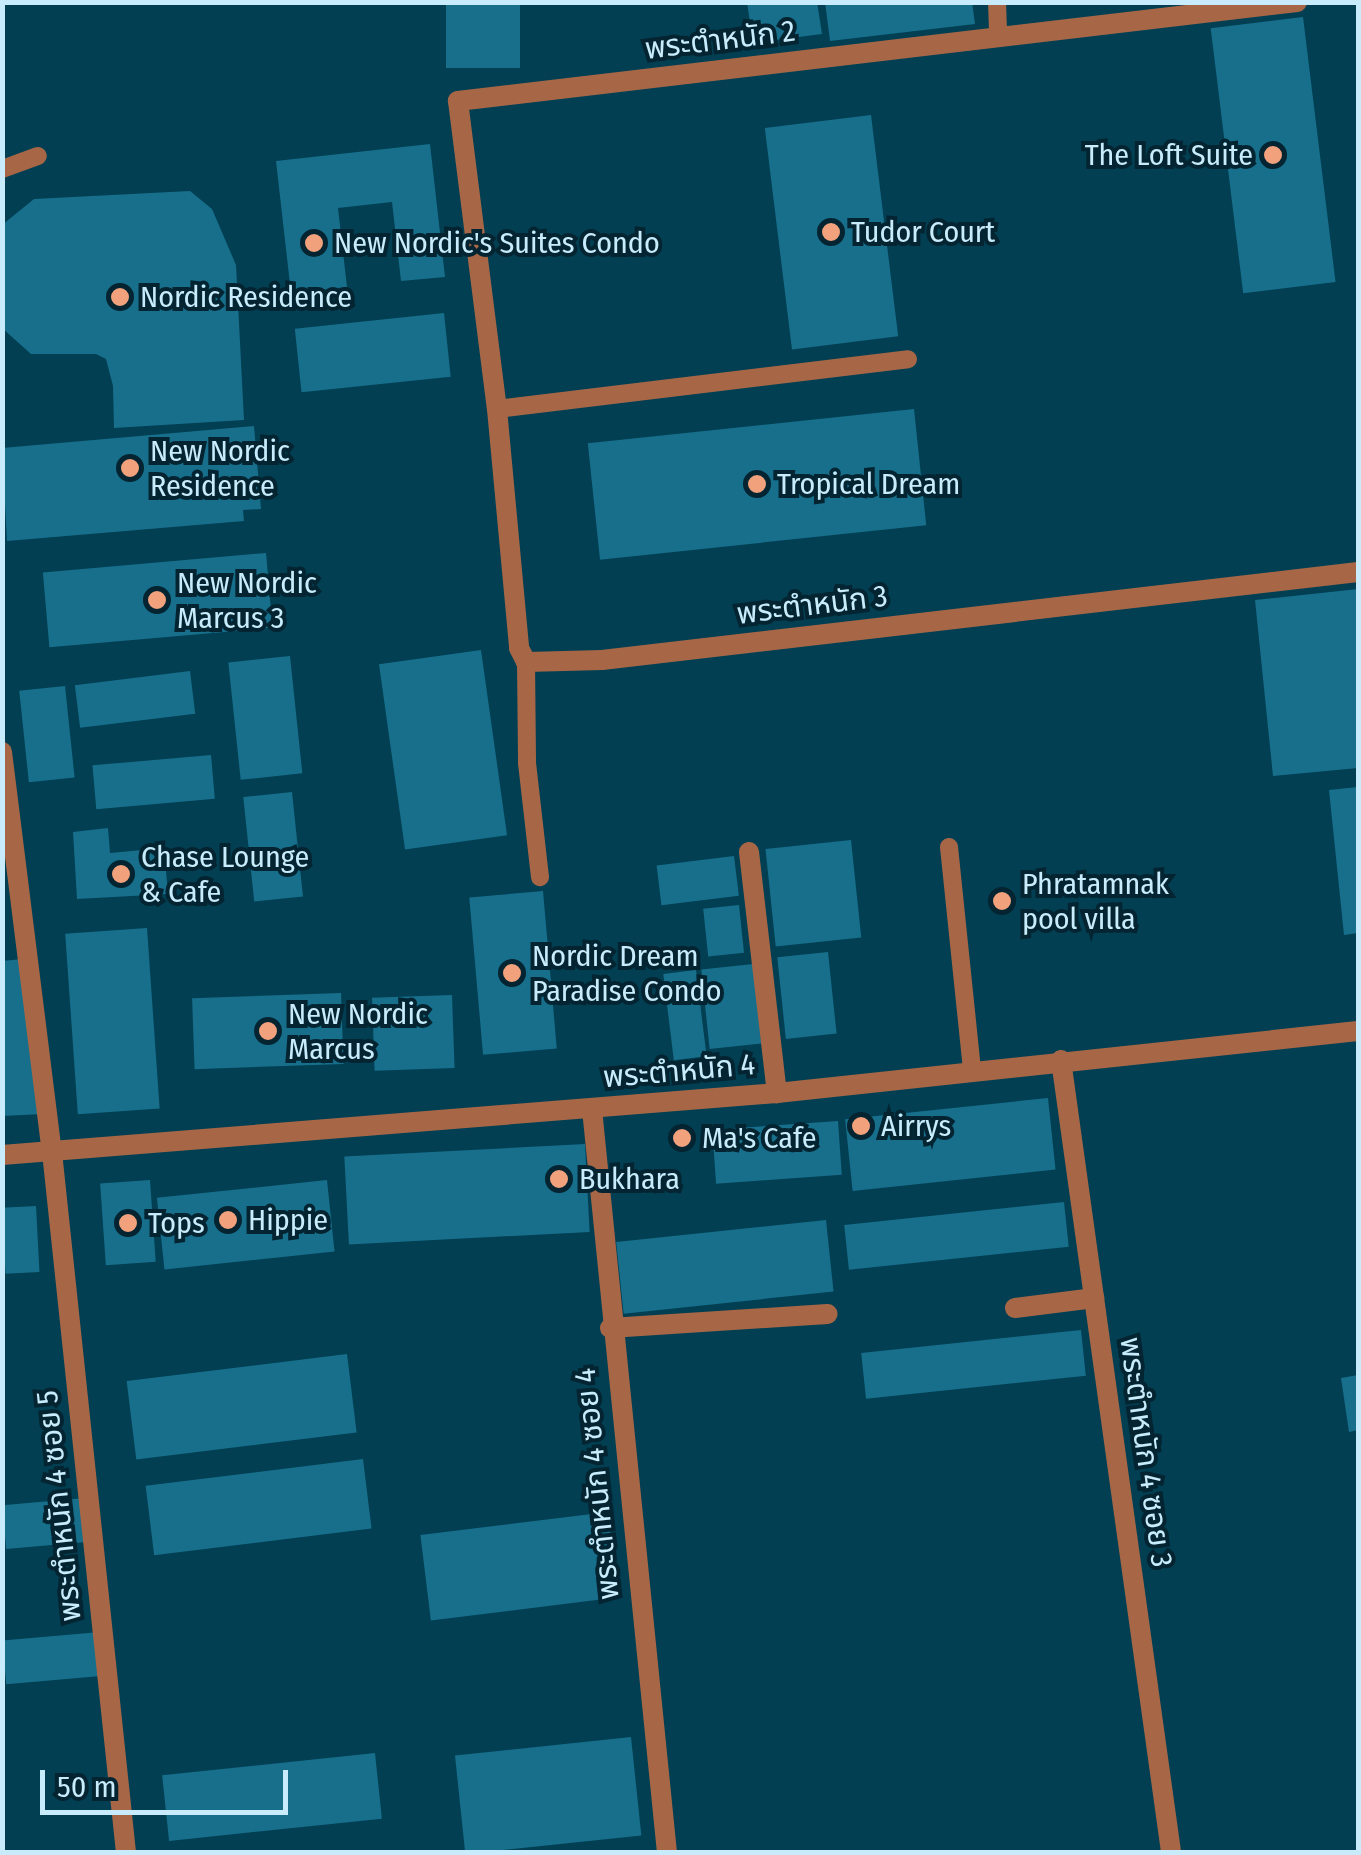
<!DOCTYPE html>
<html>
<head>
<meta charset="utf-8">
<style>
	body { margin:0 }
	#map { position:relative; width:1361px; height:1855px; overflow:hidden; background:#023f52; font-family:"Fira Sans Condensed","Noto Sans Thai",sans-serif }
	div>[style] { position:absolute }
	.building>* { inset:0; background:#176f8c; transform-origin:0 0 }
	.lane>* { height:18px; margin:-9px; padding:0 9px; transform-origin:9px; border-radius:9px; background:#a76747 }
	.street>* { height:20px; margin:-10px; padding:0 10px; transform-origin:10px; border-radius:10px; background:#a76747 }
	.dots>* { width:28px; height:28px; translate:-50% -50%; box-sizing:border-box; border:5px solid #032430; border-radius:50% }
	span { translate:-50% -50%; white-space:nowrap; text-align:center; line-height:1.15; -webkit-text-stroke:8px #032430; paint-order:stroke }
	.street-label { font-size:30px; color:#c8ecfb }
	.poi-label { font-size:30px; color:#c8ecfb }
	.right { translate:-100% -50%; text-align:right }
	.left { translate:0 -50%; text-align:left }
	.frame { position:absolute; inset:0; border:5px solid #c8ecfb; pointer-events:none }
	.scale { position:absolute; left:40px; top:1770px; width:248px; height:45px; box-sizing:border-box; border:5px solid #c8ecfb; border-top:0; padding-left:12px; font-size:30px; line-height:35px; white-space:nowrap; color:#c8ecfb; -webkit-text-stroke:8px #032430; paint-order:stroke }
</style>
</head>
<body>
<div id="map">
	<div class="building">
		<div style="left:446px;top:2px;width:74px;height:66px"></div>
		<div style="clip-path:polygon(747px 2px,817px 2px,822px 34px,753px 43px)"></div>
		<div style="clip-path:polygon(825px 2px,972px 2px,975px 24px,830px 41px)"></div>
		<div style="left:1303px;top:17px;width:267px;height:93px;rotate:83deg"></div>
		<div style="left:871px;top:115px;width:223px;height:107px;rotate:83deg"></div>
		<div style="clip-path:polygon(430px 144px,445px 277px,401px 281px,392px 202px,338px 208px,347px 287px,291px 293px,276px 161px)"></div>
		<div style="clip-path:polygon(190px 191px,212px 209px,236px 265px,244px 420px,114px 428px,113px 386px,106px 359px,96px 354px,31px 354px,2px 328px,2px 225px,34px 199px)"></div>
		<div style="left:444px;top:313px;width:64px;height:150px;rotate:84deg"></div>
		<div style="left:914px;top:409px;width:117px;height:328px;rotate:84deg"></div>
		<div style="clip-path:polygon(254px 426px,261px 509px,243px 510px,244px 521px,7px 541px,2px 448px)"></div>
		<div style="left:266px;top:553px;width:75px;height:224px;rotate:85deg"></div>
		<div style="clip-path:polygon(1358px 589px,1358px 768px,1273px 776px,1255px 600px)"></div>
		<div style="left:481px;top:650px;width:187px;height:103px;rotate:82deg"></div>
		<div style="left:290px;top:656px;width:118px;height:62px;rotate:84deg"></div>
		<div style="left:190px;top:671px;width:43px;height:116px;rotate:83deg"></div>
		<div style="left:65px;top:686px;width:92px;height:46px;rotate:84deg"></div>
		<div style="left:211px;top:755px;width:44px;height:119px;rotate:85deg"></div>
		<div style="clip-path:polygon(1358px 787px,1358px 933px,1344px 935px,1329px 790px)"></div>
		<div style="left:292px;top:792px;width:105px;height:49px;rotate:84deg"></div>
		<div style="clip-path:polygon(108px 828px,110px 853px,164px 848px,168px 894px,77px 899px,73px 832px)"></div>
		<div style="left:851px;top:840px;width:98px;height:86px;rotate:84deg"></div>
		<div style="left:734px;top:856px;width:40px;height:78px;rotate:83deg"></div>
		<div style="left:543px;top:891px;width:158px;height:74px;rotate:85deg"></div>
		<div style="left:739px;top:905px;width:48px;height:36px;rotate:84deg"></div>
		<div style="left:147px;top:928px;width:181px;height:82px;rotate:86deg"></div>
		<div style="left:828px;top:952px;width:82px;height:51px;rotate:84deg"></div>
		<div style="clip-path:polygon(23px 959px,43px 1114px,2px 1116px,2px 961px)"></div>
		<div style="left:753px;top:964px;width:80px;height:52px;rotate:84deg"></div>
		<div style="left:696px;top:970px;width:87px;height:33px;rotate:83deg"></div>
		<div style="left:341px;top:993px;width:71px;height:149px;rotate:88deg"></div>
		<div style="left:452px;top:995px;width:73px;height:80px;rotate:88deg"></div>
		<div style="left:1048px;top:1098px;width:72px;height:204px;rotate:84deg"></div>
		<div style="left:838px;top:1121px;width:54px;height:126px;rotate:86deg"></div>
		<div style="left:585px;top:1144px;width:88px;height:241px;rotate:87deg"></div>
		<div style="left:150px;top:1180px;width:82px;height:50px;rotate:86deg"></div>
		<div style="left:327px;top:1180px;width:72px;height:171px;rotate:84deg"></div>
		<div style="left:1064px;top:1202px;width:45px;height:221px;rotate:84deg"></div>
		<div style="left:36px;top:1206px;width:66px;height:34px;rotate:87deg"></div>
		<div style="left:826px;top:1220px;width:72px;height:211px;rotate:84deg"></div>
		<div style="left:1081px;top:1330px;width:46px;height:221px;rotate:84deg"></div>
		<div style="left:347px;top:1354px;width:79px;height:222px;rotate:83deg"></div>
		<div style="clip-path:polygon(1358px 1375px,1358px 1430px,1349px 1432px,1341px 1378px)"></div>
		<div style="left:363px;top:1459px;width:70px;height:219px;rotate:83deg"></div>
		<div style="left:85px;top:1498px;width:44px;height:83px;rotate:85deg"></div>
		<div style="left:608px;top:1512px;width:86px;height:189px;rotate:83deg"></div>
		<div style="left:100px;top:1632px;width:44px;height:98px;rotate:85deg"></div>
		<div style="left:631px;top:1737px;width:99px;height:177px;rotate:84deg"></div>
		<div style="left:375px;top:1753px;width:66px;height:214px;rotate:84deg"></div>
	</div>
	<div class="lane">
		<div style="left:997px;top:2px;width:35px;rotate:88deg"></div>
		<div style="left:2px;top:169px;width:38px;rotate:-20deg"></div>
		<div style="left:497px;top:409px;width:414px;rotate:-6.9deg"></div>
		<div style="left:526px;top:662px;width:101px;rotate:89.4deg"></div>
		<div style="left:527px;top:763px;width:115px;rotate:83.5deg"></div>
		<div style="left:949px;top:847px;width:224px;rotate:84.1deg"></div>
	</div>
	<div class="street">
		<div style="left:1297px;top:2px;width:845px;rotate:173.27deg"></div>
		<div style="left:458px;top:101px;width:310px;rotate:82.8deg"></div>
		<div style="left:497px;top:409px;width:240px;rotate:84.7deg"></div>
		<div style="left:519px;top:648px;width:16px;rotate:63deg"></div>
		<div style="left:526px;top:662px;width:76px;rotate:-1.5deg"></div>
		<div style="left:602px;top:660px;width:761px;rotate:-6.64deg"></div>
		<div style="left:2px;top:752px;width:403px;rotate:82.9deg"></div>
		<div style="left:52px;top:1152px;width:704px;rotate:83.97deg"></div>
		<div style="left:749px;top:852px;width:243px;rotate:83.4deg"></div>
		<div style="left:1061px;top:1060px;width:800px;rotate:82.09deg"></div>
		<div style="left:592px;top:1109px;width:747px;rotate:84.24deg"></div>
		<div style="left:2px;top:1155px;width:777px;rotate:-4.57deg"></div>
		<div style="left:777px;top:1093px;width:584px;rotate:-6.09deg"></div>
		<div style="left:1015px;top:1308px;width:80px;rotate:-7.2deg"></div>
		<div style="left:610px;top:1328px;width:218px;rotate:-3.7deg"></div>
	</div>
	<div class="dots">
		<div style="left:1273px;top:155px;background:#f1a17b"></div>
		<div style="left:831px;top:232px;background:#f1a17b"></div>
		<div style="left:314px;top:243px;background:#f1a17b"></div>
		<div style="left:120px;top:297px;background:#f1a17b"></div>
		<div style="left:130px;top:468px;background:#f1a17b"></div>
		<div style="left:757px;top:484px;background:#f1a17b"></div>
		<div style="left:157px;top:600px;background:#f1a17b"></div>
		<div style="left:121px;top:874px;background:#f1a17b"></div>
		<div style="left:1002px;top:901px;background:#f1a17b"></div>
		<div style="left:512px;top:973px;background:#f1a17b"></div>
		<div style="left:268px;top:1031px;background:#f1a17b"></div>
		<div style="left:861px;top:1126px;background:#f1a17b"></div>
		<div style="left:682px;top:1138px;background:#f1a17b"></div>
		<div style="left:559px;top:1179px;background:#f1a17b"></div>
		<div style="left:228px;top:1220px;background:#f1a17b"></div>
		<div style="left:128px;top:1223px;background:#f1a17b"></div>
	</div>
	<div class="street-label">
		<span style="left:720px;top:40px;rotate:-7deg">พระตำหนัก 2</span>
		<span style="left:812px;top:605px;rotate:-7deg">พระตำหนัก 3</span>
		<span style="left:679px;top:1071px;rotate:-5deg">พระตำหนัก 4</span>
		<span style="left:1146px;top:1452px;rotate:82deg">พระตำหนัก 4 ซอย 3</span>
		<span style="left:597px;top:1484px;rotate:-96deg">พระตำหนัก 4 ซอย 4</span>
		<span style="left:59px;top:1506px;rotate:-96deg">พระตำหนัก 4 ซอย 5</span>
	</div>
	<div class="poi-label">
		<span class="right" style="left:1253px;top:155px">The Loft Suite</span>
		<span class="left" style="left:851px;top:232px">Tudor Court</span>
		<span class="left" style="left:334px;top:243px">New Nordic's Suites Condo</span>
		<span class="left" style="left:140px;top:297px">Nordic Residence</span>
		<span class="left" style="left:150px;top:468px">New Nordic<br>Residence</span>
		<span class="left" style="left:777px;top:484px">Tropical Dream</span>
		<span class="left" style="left:177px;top:600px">New Nordic<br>Marcus 3</span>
		<span class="left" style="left:141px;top:874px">Chase Lounge<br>&amp; Cafe</span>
		<span class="left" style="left:1022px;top:901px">Phratamnak<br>pool villa</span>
		<span class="left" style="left:532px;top:973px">Nordic Dream<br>Paradise Condo</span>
		<span class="left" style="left:288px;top:1031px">New Nordic<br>Marcus</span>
		<span class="left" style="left:881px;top:1126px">Airrys</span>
		<span class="left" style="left:702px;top:1138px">Ma's Cafe</span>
		<span class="left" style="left:579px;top:1179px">Bukhara</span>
		<span class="left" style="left:248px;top:1220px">Hippie</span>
		<span class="left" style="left:148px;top:1223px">Tops</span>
	</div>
	<div class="frame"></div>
	<div class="scale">50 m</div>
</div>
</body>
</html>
